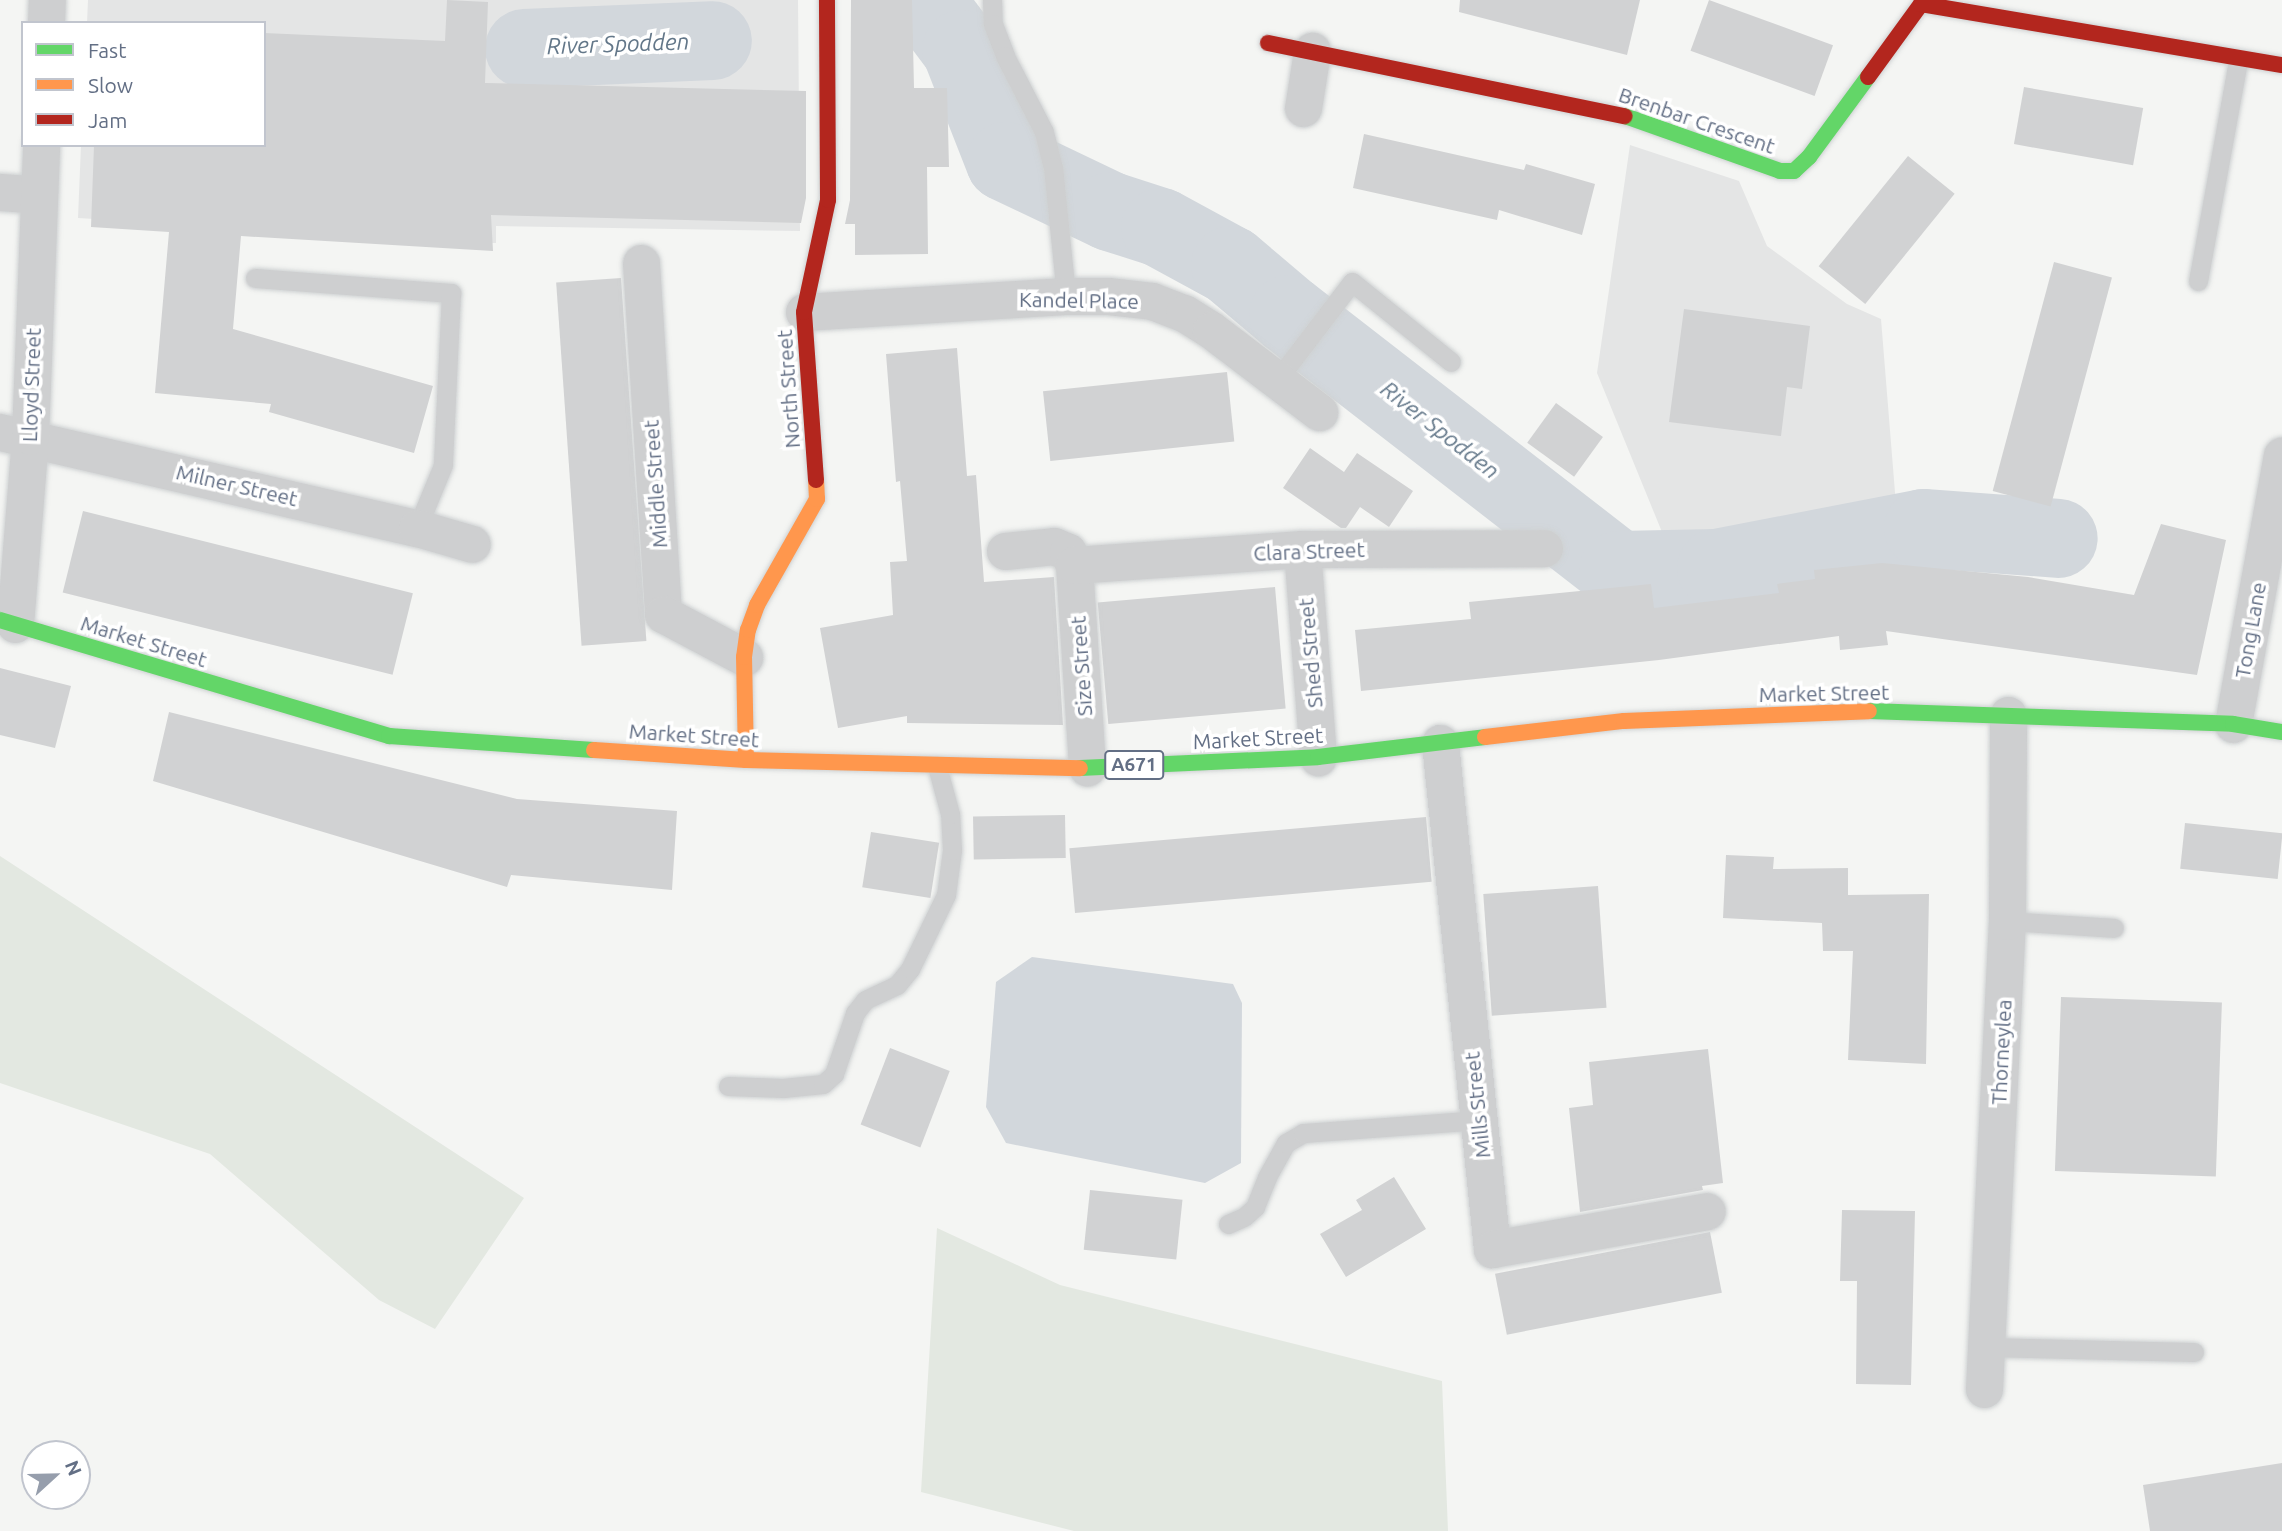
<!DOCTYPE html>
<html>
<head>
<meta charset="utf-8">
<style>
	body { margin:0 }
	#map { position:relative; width:2282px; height:1531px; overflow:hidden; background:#f4f5f3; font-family:Ubuntu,sans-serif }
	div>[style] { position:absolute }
	.built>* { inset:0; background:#e4e5e5 }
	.green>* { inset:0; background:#e3e8e1 }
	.water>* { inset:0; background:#d2d7dc }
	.river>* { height:79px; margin:-39.5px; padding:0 39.5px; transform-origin:39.5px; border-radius:39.5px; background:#d2d7dc }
	.building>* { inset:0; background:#d1d2d3; transform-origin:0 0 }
	.roads { filter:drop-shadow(0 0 2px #cfd2d3) drop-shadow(0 0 2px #cfd2d3) }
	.lane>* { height:19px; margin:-9.5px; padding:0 9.5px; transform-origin:9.5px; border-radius:9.5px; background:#cecfd0 }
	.street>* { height:37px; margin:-18.5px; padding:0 18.5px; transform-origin:18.5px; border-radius:18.5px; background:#cecfd0 }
	.fast>* { height:16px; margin:-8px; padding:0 8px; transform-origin:8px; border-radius:8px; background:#63d668 }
	.slow>* { height:16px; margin:-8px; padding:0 8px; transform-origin:8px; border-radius:8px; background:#ff974d }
	.jam>* { height:16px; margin:-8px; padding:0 8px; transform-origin:8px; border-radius:8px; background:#b3261e }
	span { translate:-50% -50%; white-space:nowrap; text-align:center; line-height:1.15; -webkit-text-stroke:7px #fff; paint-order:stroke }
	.shield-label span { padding:2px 5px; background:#fff; border:2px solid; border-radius:5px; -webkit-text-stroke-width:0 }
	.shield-label { font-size:19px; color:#636f85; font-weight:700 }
	.street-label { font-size:21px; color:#636f85 }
	.water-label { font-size:23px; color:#637789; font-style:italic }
	.legend { position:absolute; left:21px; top:21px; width:245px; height:126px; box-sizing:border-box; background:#fff; border:2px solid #c1c5ce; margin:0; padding:9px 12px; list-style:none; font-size:21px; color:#636f85 }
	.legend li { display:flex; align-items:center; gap:14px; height:35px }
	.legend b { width:35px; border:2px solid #c1c5ce }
	.north { position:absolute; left:21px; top:1440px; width:70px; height:70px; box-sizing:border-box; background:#fff; border:2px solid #c1c5ce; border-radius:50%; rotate:68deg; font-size:19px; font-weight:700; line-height:28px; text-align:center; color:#636f85 }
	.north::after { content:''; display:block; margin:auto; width:24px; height:32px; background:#969eac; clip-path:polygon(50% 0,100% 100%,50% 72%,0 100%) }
</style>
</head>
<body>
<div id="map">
	<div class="built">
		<div style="clip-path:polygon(88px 0,798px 0,800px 231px,496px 226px,496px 243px,486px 243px,78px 218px,81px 145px,264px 145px,264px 23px,87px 23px)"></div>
		<div style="clip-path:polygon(1630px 145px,1739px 181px,1767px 246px,1847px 304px,1881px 319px,1897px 517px,1673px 559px,1597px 373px)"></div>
	</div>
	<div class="green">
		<div style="clip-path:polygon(0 856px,524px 1198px,435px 1329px,379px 1300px,210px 1154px,0 1083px)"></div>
		<div style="clip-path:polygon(937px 1228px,1060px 1285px,1442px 1381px,1448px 1531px,1074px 1531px,921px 1492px)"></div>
	</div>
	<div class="water">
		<div style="clip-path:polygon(1032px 957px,1233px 984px,1242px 1003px,1241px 1163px,1205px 1183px,1006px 1143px,986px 1107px,996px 982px)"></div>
	</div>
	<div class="river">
		<div style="left:941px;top:22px;width:34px;rotate:53deg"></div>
		<div style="left:961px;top:49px;width:120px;rotate:68.6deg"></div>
		<div style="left:1005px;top:161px;width:116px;rotate:25.5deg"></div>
		<div style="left:1110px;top:211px;width:52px;rotate:17.7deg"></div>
		<div style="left:1160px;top:227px;width:80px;rotate:28.5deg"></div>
		<div style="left:1230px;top:265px;width:76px;rotate:40.2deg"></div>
		<div style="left:1288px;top:314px;width:418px;rotate:37.8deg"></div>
		<div style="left:1618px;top:570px;width:98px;rotate:-1.2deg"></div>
		<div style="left:1716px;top:568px;width:211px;rotate:-10.9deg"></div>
		<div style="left:1923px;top:528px;width:135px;rotate:4.2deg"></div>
		<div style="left:524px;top:48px;width:188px;rotate:-2.4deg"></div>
	</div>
	<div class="building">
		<div style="clip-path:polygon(447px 0,488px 2px,485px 83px,806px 91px,806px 198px,801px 223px,491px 215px,493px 251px,241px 236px,233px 329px,433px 386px,414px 453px,269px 412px,271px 404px,155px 393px,169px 232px,91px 227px,94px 145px,264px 145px,264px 33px,445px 41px)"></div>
		<div style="clip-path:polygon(851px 0,912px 0,914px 88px,947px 88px,949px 167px,927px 167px,928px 254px,855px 255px,855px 224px,845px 224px,850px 200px)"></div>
		<div style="clip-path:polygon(1460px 0,1640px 0,1627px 55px,1459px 12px)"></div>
		<div style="left:1709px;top:0;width:132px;height:54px;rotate:20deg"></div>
		<div style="left:2024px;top:87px;width:121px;height:58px;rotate:10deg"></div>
		<div style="clip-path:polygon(1364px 134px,1524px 170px,1526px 164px,1595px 184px,1582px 235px,1499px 210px,1497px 220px,1353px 188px)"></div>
		<div style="left:1908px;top:156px;width:60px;height:142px;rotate:39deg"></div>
		<div style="left:2054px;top:262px;width:60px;height:237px;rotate:15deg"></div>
		<div style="left:621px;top:278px;width:364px;height:65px;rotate:86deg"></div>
		<div style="clip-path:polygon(1684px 309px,1810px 326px,1802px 389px,1787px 387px,1781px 436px,1669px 422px)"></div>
		<div style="clip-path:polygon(957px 348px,967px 476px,976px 475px,984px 582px,1054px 577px,1063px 725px,907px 723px,907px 716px,838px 728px,820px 628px,893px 615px,890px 562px,907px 561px,900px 481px,896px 482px,886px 354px)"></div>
		<div style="left:1227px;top:372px;width:70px;height:185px;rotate:84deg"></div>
		<div style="left:1556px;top:403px;width:58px;height:49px;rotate:36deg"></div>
		<div style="clip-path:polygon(1310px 448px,1344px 472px,1357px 453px,1413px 491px,1389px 527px,1360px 507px,1346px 528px,1341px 528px,1283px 488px)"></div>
		<div style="left:83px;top:511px;width:340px;height:84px;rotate:14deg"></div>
		<div style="clip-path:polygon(2161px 524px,2226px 540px,2197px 675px,1886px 631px,1888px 645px,1840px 650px,1839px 636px,1659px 660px,1361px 691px,1355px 630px,1471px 619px,1469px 602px,1651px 584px,1654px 608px,1779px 593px,1777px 584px,1815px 579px,1814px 570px,1882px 563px,2028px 577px,2134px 595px)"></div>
		<div style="left:1275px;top:587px;width:122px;height:178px;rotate:85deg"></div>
		<div style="clip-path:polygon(0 668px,71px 686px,55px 748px,0 735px)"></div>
		<div style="clip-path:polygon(169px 712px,517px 799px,677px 811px,672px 890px,511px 875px,507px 887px,153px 781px)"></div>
		<div style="left:1065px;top:815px;width:43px;height:92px;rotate:89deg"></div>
		<div style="left:1426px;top:817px;width:65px;height:358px;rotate:85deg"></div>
		<div style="left:2185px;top:823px;width:98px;height:46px;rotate:6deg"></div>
		<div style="left:871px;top:832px;width:69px;height:56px;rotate:9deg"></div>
		<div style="clip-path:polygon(1726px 855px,1774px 857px,1773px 869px,1848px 868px,1848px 895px,1929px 894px,1926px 1064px,1848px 1060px,1853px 951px,1823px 951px,1822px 923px,1723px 918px)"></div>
		<div style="left:1598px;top:886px;width:122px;height:115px;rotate:86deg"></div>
		<div style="left:2061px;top:997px;width:161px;height:174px;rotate:2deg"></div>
		<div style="left:890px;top:1048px;width:64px;height:82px;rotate:21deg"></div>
		<div style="clip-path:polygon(1708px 1049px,1723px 1183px,1702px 1186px,1703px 1190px,1580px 1212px,1569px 1108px,1593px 1105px,1589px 1062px)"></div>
		<div style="clip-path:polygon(1394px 1177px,1426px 1229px,1346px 1277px,1320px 1234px,1362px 1210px,1356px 1200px)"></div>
		<div style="left:1090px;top:1190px;width:93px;height:60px;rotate:6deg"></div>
		<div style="clip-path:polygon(1842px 1210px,1915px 1211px,1911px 1385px,1856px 1384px,1857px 1281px,1840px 1281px)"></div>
		<div style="left:1710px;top:1232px;width:62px;height:219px;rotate:79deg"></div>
		<div style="clip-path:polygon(2282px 1463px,2282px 1531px,2150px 1531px,2143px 1485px)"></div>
	</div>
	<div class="roads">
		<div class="lane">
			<div style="left:992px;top:0;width:24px;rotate:88deg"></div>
			<div style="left:993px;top:24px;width:34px;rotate:69deg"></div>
			<div style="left:1005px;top:56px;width:85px;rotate:62.8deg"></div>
			<div style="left:1044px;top:132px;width:36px;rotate:76deg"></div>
			<div style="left:1053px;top:167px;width:130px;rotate:84.2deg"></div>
			<div style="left:255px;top:278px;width:197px;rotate:4.4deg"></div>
			<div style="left:451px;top:293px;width:172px;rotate:92.7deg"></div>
			<div style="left:443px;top:465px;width:68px;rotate:112.4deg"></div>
			<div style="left:2198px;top:281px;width:225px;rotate:-79.7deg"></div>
			<div style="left:1277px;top:380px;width:123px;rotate:-52.6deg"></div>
			<div style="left:1352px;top:282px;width:127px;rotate:38.9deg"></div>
			<div style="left:2007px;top:921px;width:107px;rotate:3.7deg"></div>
			<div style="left:728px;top:1086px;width:55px;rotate:2.1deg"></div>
			<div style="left:783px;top:1088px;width:40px;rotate:-5.7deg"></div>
			<div style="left:823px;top:1084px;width:15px;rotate:-42deg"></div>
			<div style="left:834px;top:1074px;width:65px;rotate:-71deg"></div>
			<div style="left:855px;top:1013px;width:16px;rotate:-52deg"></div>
			<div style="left:865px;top:1000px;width:35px;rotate:-25deg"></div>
			<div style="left:897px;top:985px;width:21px;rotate:-51deg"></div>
			<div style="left:910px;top:969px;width:82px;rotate:-64.1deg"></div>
			<div style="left:946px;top:895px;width:45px;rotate:-82.4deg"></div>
			<div style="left:952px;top:850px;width:36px;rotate:-93deg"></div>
			<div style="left:950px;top:814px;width:50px;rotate:-105.2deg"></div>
			<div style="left:1228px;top:1224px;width:17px;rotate:-24deg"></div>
			<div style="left:1244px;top:1217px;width:15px;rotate:-42deg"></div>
			<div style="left:1255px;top:1207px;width:32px;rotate:-68deg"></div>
			<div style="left:1267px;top:1177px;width:39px;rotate:-61deg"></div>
			<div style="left:1286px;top:1143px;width:20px;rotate:-30deg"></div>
			<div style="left:1303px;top:1133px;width:175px;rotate:-4.2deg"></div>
			<div style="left:1986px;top:1347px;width:208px;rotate:1.4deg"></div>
		</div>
		<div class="street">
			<div style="left:46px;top:23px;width:23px;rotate:-88deg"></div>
			<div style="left:1303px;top:108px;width:58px;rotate:-81deg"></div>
			<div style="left:0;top:192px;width:39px;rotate:4deg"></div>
			<div style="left:641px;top:263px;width:352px;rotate:86.4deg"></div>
			<div style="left:663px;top:614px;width:92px;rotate:28deg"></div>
			<div style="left:804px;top:312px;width:262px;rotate:-3.5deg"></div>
			<div style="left:1066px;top:296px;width:42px"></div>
			<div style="left:1108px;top:296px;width:44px;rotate:6.5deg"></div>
			<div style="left:1152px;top:301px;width:34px;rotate:21deg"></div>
			<div style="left:1184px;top:313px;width:32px;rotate:32deg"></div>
			<div style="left:1211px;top:330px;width:136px;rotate:37.2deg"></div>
			<div style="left:0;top:432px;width:428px;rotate:13deg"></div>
			<div style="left:417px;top:528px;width:57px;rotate:16.2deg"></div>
			<div style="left:1302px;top:549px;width:209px;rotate:85.6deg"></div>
			<div style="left:1005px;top:551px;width:49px;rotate:-5.8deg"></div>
			<div style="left:1054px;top:546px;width:15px;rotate:23deg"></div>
			<div style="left:1068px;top:552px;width:14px;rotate:65deg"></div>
			<div style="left:1074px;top:565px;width:203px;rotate:86.3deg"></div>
			<div style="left:1074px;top:565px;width:229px;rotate:-4deg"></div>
			<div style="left:1302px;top:549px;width:242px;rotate:-0.2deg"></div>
			<div style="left:15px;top:624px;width:189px;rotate:-85.4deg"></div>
			<div style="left:30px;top:436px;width:291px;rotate:-87.8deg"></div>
			<div style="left:2233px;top:724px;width:273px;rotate:-79.7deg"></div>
			<div style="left:1440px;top:743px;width:509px;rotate:84.13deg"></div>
			<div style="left:1492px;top:1249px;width:218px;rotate:-10deg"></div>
			<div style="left:1984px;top:1389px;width:469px;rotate:-87.2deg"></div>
			<div style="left:2007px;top:921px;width:206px;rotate:-89.7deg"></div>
		</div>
		<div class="fast">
			<div style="left:1625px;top:116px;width:164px;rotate:19.5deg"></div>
			<div style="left:1780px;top:171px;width:14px"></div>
			<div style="left:1794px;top:171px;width:21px;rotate:-43deg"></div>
			<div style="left:1809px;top:157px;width:99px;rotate:-53.6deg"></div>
			<div style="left:0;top:620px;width:406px;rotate:16.6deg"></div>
			<div style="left:389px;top:736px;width:205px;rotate:3.9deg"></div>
			<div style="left:1869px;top:711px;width:364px;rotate:2deg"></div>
			<div style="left:2233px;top:724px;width:50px;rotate:9.3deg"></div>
			<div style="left:1080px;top:768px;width:238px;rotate:-2.6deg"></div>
			<div style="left:1318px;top:757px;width:168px;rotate:-6.8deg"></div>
		</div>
		<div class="slow">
			<div style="left:1485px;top:737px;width:140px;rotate:-6.6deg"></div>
			<div style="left:1624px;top:721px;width:245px;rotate:-2.3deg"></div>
			<div style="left:594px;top:750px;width:152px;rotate:3.8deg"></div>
			<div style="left:746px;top:760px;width:334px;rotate:1.4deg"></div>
			<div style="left:746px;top:760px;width:103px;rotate:-91.1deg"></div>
			<div style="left:744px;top:657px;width:27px;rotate:-82deg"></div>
			<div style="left:748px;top:630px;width:27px;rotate:-70deg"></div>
			<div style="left:757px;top:605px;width:122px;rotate:-60.5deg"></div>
			<div style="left:817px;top:499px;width:19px;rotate:-93deg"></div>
		</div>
		<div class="jam">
			<div style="left:1268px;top:43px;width:364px;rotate:11.6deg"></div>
			<div style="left:1868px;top:77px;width:90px;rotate:-54deg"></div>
			<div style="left:1921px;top:4px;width:366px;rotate:9.6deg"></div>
			<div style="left:816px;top:480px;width:168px;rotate:-94.1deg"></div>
			<div style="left:804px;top:312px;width:115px;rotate:-77.9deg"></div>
			<div style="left:828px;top:200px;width:200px;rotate:-90.3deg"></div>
		</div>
	</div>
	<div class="shield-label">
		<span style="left:1134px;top:765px">A671</span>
	</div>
	<div class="street-label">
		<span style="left:1697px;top:120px;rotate:19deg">Brenbar Crescent</span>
		<span style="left:1079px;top:300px;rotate:1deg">Kandel Place</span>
		<span style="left:31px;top:385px;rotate:-88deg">Lloyd Street</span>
		<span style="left:788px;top:389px;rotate:-94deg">North Street</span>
		<span style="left:655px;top:484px;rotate:-94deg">Middle Street</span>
		<span style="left:237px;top:485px;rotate:13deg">Milner Street</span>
		<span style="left:1309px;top:551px;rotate:-2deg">Clara Street</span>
		<span style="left:2250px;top:630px;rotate:-80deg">Tong Lane</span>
		<span style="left:144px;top:641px;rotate:17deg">Market Street</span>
		<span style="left:1310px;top:653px;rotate:-95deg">Shed Street</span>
		<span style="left:1081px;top:666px;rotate:-94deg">Size Street</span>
		<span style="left:1824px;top:693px;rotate:-1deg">Market Street</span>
		<span style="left:694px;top:735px;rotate:4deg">Market Street</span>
		<span style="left:1258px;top:738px;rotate:-3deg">Market Street</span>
		<span style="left:2001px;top:1052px;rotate:-87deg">Thorneylea</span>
		<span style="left:1477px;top:1105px;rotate:-96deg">Mills Street</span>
	</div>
	<div class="water-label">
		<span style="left:618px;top:44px;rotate:-2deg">River Spodden</span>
		<span style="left:1440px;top:430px;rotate:38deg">River Spodden</span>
	</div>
	<ul class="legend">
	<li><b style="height:9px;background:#63d668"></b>Fast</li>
	<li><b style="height:9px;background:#ff974d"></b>Slow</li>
	<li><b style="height:9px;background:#b3261e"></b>Jam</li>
	</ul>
	<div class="north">N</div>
</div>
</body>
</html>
